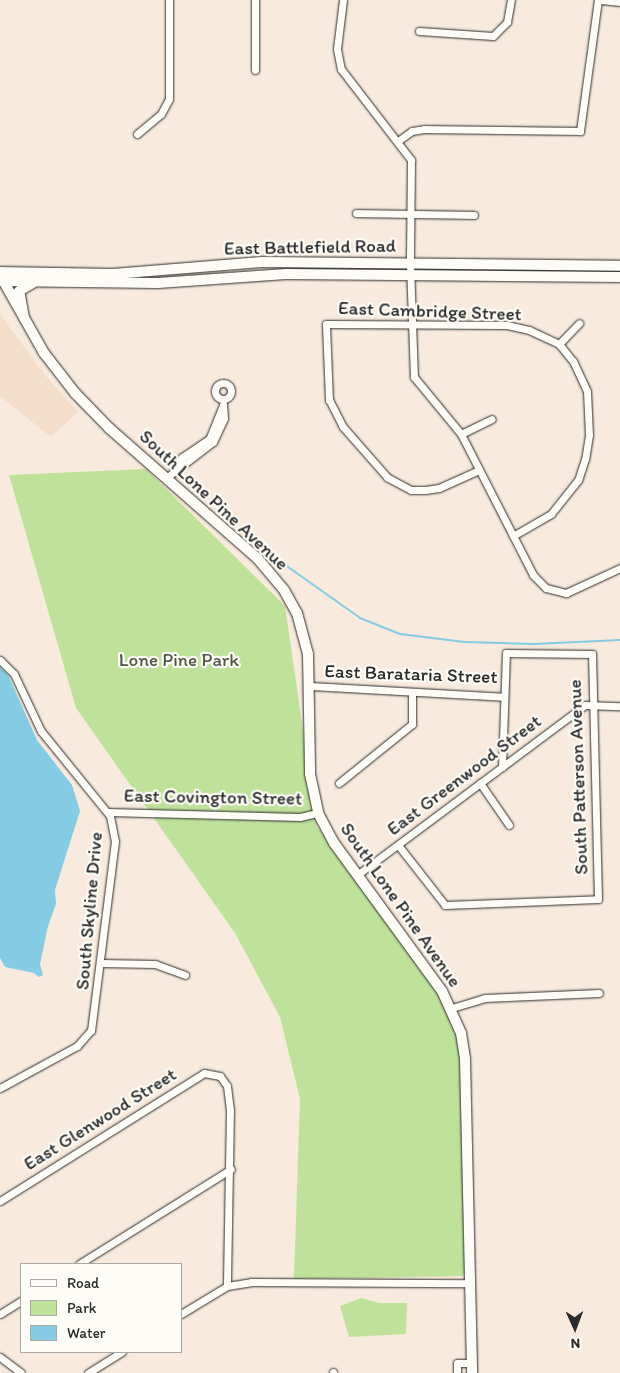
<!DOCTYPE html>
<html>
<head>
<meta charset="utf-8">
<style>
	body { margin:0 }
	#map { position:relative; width:620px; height:1373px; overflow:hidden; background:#f8eadc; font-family:Itim,sans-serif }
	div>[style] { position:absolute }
	.built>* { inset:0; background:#f5dec9 }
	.green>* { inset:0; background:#bfe29b }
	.water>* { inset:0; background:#83cce3 }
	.stream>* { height:2px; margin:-1px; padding:0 1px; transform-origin:1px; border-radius:1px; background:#83cce3 }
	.roads { filter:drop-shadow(0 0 1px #2b2b2b) drop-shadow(0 0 1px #2b2b2b) }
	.street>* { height:7px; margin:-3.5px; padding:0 3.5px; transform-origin:3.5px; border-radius:3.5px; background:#fdfcf7 }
	.street>.ring { margin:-3.5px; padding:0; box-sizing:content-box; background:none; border:7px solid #fdfcf7; border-radius:50% }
	.secondary>* { height:10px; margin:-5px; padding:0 5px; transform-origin:5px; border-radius:5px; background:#fdfcf7 }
	.primary>* { height:10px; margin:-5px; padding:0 5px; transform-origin:5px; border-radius:5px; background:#fdfcf7 }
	span { translate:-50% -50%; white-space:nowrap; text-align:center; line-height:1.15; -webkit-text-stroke:4.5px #fdfcf7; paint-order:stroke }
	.street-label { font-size:19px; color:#2b2b2b }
	.park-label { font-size:19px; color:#505947 }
	.legend { position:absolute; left:20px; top:1263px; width:162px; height:90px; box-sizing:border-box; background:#fdfcf7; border:1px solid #a9a8a5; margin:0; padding:6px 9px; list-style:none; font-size:15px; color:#2b2b2b }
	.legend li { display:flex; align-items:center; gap:10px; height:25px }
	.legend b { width:25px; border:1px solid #a9a8a5 }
	.north { position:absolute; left:550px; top:1303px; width:50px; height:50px; -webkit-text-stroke:4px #fdfcf7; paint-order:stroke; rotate:178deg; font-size:14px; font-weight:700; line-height:20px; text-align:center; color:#2b2b2b }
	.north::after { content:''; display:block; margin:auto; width:18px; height:22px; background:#2b2b2b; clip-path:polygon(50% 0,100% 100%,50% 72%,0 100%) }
</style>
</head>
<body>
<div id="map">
	<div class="built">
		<div style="clip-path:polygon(0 314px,44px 374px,78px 412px,51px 437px,0 396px)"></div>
	</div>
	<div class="green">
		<div style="clip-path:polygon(146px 469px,285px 606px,317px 827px,447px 1006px,461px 1046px,465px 1271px,463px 1276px,294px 1279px,300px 1099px,280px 1017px,235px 933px,76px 708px,9px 475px)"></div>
		<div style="clip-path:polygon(361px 1298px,379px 1303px,407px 1303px,406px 1334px,349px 1337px,340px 1306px)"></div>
	</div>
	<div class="water">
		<div style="clip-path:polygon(0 667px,8px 675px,37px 740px,72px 785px,80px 811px,55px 890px,56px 904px,48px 926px,40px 964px,43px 975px,39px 977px,34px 973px,5px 967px,0 958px)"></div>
	</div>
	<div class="stream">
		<div style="left:281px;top:562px;width:97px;rotate:35.3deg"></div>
		<div style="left:360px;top:618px;width:43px;rotate:21.8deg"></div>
		<div style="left:400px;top:634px;width:65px;rotate:7deg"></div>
		<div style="left:465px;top:642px;width:69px;rotate:1.7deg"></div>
		<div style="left:534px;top:644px;width:86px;rotate:-2.7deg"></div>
	</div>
	<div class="roads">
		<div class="street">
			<div style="left:343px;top:0;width:49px;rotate:97deg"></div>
			<div style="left:337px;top:49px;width:20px;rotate:79deg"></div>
			<div style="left:341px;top:69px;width:115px;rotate:52.4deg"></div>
			<div style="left:411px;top:160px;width:104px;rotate:90.6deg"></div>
			<div style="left:410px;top:264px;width:113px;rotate:88deg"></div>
			<div style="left:414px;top:377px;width:74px;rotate:50.5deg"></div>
			<div style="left:461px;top:434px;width:158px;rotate:62.9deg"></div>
			<div style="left:533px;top:575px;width:18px;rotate:45deg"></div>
			<div style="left:546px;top:588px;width:21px;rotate:14deg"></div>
			<div style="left:566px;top:593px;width:60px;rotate:-24.8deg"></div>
			<div style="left:601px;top:0;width:19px;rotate:6deg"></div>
			<div style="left:419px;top:31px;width:74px;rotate:3.9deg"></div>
			<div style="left:493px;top:36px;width:20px;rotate:-45deg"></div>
			<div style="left:507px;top:22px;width:22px;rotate:-80deg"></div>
			<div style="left:255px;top:70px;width:70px;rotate:-90deg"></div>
			<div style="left:137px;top:134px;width:31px;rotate:-40deg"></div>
			<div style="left:161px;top:114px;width:17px;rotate:-62deg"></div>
			<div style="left:169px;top:99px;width:99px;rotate:-90deg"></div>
			<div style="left:398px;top:141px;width:17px;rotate:-36deg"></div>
			<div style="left:412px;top:131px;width:12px;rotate:-9deg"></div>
			<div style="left:424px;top:129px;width:156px;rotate:0.7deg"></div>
			<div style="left:580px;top:131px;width:132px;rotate:-82.2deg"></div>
			<div style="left:356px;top:213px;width:118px;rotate:1deg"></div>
			<div style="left:559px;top:344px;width:29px;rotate:-46deg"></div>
			<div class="ring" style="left:215px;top:383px;width:9px;height:9px"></div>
			<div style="left:461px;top:434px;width:34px;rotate:-26deg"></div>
			<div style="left:479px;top:470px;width:44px;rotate:155.8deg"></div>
			<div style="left:439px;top:488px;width:14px;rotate:172deg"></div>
			<div style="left:425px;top:490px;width:14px;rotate:180deg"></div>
			<div style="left:411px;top:490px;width:27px;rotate:-152deg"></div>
			<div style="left:387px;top:477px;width:67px;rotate:-131.3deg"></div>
			<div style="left:343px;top:427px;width:30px;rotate:-117deg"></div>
			<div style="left:329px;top:400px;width:76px;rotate:-92.3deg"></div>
			<div style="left:326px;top:324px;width:181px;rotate:0.3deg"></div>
			<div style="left:507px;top:325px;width:23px;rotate:13deg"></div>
			<div style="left:529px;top:330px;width:33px;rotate:25deg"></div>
			<div style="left:559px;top:344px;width:22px;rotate:51deg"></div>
			<div style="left:573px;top:361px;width:33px;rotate:65deg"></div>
			<div style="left:587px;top:391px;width:44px;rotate:87.4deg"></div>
			<div style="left:589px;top:435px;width:24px;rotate:99deg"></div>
			<div style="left:585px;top:459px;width:22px;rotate:108deg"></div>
			<div style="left:578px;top:480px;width:43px;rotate:128.5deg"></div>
			<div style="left:551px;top:514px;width:44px;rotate:149.9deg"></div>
			<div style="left:166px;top:478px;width:59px;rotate:-37.5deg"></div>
			<div style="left:213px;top:442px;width:26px;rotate:-65deg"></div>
			<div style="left:224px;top:418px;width:13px;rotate:-94deg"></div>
			<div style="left:223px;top:405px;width:37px;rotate:112deg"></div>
			<div style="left:209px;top:439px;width:32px;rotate:146deg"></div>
			<div style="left:182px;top:457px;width:14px;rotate:124deg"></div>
			<div style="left:0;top:660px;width:20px;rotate:45deg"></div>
			<div style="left:14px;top:674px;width:63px;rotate:64.7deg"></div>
			<div style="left:41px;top:731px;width:109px;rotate:50.9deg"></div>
			<div style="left:110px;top:816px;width:25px;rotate:79deg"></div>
			<div style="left:115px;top:841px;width:191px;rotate:97.2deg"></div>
			<div style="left:91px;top:1030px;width:21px;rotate:131deg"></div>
			<div style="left:77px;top:1046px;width:88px;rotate:151.4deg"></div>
			<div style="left:310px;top:686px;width:194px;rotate:3.2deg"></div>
			<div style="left:339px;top:783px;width:94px;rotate:-38.9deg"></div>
			<div style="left:412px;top:724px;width:31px;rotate:-90deg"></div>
			<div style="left:480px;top:783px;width:51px;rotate:55.4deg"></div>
			<div style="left:108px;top:812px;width:192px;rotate:1.5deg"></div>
			<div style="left:300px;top:817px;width:18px;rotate:-13deg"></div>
			<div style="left:398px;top:845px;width:76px;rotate:51.9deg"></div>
			<div style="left:445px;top:905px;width:153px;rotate:-2.2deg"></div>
			<div style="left:598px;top:899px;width:245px;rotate:-91.4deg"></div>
			<div style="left:592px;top:654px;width:86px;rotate:-179.3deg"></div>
			<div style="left:506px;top:653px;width:114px;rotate:92deg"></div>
			<div style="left:357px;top:875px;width:284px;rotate:-36.7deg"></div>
			<div style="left:585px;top:705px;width:35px;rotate:2deg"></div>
			<div style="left:101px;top:963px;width:54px;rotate:1.1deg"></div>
			<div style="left:155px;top:964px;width:32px;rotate:20deg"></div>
			<div style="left:452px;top:1008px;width:34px;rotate:-17deg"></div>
			<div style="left:485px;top:998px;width:114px;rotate:-2.5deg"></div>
			<div style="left:0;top:1201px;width:241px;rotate:-32.1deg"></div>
			<div style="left:204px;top:1073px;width:16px;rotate:11deg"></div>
			<div style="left:220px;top:1076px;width:12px;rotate:55deg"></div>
			<div style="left:227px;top:1086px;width:24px;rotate:83deg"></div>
			<div style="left:230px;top:1110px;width:176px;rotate:91deg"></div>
			<div style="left:79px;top:1264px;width:179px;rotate:-32deg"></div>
			<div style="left:0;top:1314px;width:25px;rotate:-32deg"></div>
			<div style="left:181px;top:1314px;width:54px;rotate:-31.3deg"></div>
			<div style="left:227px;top:1286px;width:24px;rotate:-9deg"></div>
			<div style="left:251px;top:1282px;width:220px;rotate:0.3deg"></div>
			<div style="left:0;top:1357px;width:26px;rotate:37deg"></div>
			<div style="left:333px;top:1372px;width:1px;rotate:90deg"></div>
			<div style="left:88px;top:1373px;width:40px;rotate:-32deg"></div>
			<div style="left:457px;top:1373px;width:10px;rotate:-90deg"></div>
			<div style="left:457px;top:1363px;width:15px"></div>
		</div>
		<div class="secondary">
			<div style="left:0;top:275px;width:90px;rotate:60.6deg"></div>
			<div style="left:44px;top:353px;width:51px;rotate:52.2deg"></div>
			<div style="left:75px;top:393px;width:49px;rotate:45.8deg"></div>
			<div style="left:109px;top:428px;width:198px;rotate:41.3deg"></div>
			<div style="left:258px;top:559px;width:40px;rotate:50deg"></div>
			<div style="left:284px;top:590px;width:26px;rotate:61deg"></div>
			<div style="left:297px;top:613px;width:42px;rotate:75deg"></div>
			<div style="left:308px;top:654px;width:120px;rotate:89deg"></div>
			<div style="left:310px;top:774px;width:40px;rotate:78deg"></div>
			<div style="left:318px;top:813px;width:34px;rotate:62deg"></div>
			<div style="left:334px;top:843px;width:183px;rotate:53.9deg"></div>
			<div style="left:442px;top:991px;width:46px;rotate:65.7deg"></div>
			<div style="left:461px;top:1033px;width:26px;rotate:81deg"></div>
			<div style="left:465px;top:1059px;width:314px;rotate:88.7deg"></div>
		</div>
		<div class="primary">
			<div style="left:0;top:272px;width:113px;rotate:1deg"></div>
			<div style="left:113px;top:274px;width:149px;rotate:-4.6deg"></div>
			<div style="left:262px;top:262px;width:358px;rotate:0.6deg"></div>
			<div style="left:0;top:281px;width:158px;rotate:0.7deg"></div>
			<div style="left:158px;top:283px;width:128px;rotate:-4deg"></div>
			<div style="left:286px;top:274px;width:334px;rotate:0.5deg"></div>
			<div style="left:24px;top:318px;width:27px;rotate:-100deg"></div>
			<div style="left:19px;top:291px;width:16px;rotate:-30deg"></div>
		</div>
	</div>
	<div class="street-label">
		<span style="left:310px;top:247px;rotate:-1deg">East Battlefield Road</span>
		<span style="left:430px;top:311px;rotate:2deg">East Cambridge Street</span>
		<span style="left:214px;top:500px;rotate:43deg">South Lone Pine Avenue</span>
		<span style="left:411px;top:674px;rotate:2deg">East Barataria Street</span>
		<span style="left:464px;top:775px;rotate:-37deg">East Greenwood Street</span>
		<span style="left:578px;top:777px;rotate:-92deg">South Patterson Avenue</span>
		<span style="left:213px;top:797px;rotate:1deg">East Covington Street</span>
		<span style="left:401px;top:905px;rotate:55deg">South Lone Pine Avenue</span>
		<span style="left:89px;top:911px;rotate:-85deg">South Skyline Drive</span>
		<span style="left:100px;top:1119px;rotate:-32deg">East Glenwood Street</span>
	</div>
	<div class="park-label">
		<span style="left:179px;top:660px">Lone Pine Park</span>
	</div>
	<ul class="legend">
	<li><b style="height:6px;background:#fdfcf7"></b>Road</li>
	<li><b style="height:14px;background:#bfe29b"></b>Park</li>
	<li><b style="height:14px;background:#83cce3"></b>Water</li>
	</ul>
	<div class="north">N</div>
</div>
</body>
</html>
